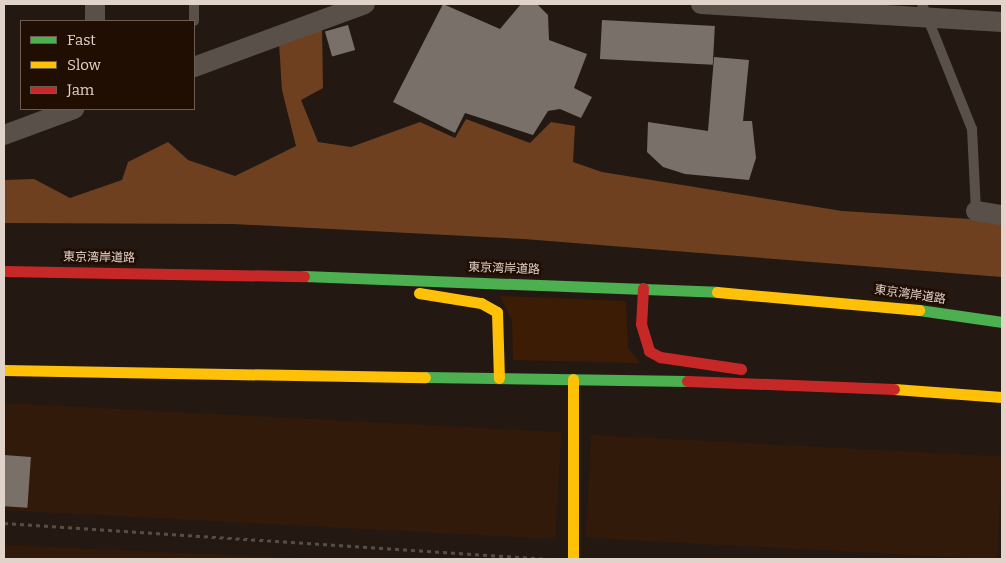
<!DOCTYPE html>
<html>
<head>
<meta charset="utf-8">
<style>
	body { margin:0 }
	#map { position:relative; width:1006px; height:563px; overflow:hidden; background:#231912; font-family:Bitter,"Noto Sans JP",serif }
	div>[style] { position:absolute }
	.built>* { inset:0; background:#321a0a; transform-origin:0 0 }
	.green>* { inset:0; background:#3c1c04 }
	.forest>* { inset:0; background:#6e401f }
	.building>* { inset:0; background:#7a706a; transform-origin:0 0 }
	.path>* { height:3px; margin-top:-1.5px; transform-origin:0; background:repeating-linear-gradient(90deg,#554d48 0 4px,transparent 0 8px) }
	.lane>* { height:10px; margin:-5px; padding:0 5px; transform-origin:5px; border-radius:5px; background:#59504a }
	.street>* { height:20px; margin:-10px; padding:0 10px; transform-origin:10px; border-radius:10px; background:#59504a }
	.fast>* { height:11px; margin:-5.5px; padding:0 5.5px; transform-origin:5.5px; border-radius:5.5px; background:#4caf50 }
	.slow>* { height:11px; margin:-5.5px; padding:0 5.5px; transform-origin:5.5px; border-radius:5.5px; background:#ffc107 }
	.jam>* { height:11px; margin:-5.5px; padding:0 5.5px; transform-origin:5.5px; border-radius:5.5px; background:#c62828 }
	span { translate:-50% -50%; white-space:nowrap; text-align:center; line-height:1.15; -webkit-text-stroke:5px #210e03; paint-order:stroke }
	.street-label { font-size:12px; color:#e1d3ca }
	.frame { position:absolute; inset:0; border:5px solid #e1d3ca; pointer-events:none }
	.legend { position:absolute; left:20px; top:20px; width:175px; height:90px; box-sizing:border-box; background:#210e03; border:1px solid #6e5d53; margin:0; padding:6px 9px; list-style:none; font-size:15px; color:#e1d3ca }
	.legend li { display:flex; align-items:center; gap:10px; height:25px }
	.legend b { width:25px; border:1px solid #6e5d53 }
</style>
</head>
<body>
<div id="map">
	<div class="built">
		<div style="left:4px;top:403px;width:558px;height:107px;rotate:3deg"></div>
		<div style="left:591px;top:435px;width:412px;height:103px;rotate:3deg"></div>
		<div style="clip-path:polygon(4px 545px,321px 559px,4px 559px)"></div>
	</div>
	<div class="green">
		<div style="clip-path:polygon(500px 296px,626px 301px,628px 348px,640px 363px,513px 360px,512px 321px)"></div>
	</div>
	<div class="forest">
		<div style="clip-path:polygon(322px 26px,323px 88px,301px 100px,318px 142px,351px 147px,420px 122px,455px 138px,466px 119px,530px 143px,551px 122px,575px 126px,573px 162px,602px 172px,842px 211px,1002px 221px,1002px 277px,524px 239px,233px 224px,4px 223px,4px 180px,34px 179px,70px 198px,122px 180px,128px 162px,168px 142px,188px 160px,235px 176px,296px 146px,282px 90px,279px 43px)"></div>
	</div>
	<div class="building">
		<div style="clip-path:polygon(443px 4px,500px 29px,521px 4px,537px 4px,548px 15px,549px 40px,587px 54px,574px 88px,592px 97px,581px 118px,560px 109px,548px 111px,533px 135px,465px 113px,455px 133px,393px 102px)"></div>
		<div style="left:602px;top:20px;width:113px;height:39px;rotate:3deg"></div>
		<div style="left:348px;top:25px;width:26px;height:24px;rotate:74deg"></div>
		<div style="clip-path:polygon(714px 57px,749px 60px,743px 121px,752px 121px,756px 158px,749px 180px,685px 174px,663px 167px,647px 152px,648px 122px,708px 131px)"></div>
		<div style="left:4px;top:455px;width:27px;height:51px;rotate:4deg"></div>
	</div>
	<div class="path">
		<div style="left:4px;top:523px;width:546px;rotate:3.78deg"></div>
	</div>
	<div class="lane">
		<div style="left:922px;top:4px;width:135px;rotate:68.2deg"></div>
		<div style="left:972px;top:129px;width:82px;rotate:87.2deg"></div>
		<div style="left:194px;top:21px;width:17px;rotate:-90deg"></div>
	</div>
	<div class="street">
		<div style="left:701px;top:4px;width:302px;rotate:3.4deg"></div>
		<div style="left:95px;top:21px;width:17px;rotate:-90deg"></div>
		<div style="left:194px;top:67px;width:182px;rotate:-20.2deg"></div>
		<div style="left:4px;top:135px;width:75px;rotate:-20.4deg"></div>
		<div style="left:976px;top:211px;width:26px;rotate:9deg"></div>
	</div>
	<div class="fast">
		<div style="left:304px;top:276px;width:413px;rotate:2.2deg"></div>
		<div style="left:919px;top:310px;width:84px;rotate:8.2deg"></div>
		<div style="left:425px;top:377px;width:262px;rotate:0.9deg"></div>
	</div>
	<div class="slow">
		<div style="left:717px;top:292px;width:203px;rotate:5.1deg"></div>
		<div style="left:419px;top:293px;width:63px;rotate:9.2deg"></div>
		<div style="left:481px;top:303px;width:18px;rotate:29deg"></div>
		<div style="left:497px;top:312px;width:66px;rotate:88.3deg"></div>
		<div style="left:4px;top:370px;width:421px;rotate:1deg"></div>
		<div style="left:573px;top:379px;width:180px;rotate:90deg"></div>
		<div style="left:894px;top:389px;width:108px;rotate:4.2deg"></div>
	</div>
	<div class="jam">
		<div style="left:4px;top:271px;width:300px;rotate:1deg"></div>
		<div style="left:643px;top:288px;width:36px;rotate:93deg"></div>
		<div style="left:641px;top:324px;width:28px;rotate:73deg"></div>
		<div style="left:649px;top:351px;width:13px;rotate:29deg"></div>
		<div style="left:660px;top:357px;width:82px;rotate:8.4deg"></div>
		<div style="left:687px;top:381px;width:207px;rotate:2.2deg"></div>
	</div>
	<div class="street-label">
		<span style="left:99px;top:258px;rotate:1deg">東京湾岸道路</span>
		<span style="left:504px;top:269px;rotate:2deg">東京湾岸道路</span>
		<span style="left:910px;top:295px;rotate:8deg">東京湾岸道路</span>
	</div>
	<div class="frame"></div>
	<ul class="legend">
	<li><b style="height:6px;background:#4caf50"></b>Fast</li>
	<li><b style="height:6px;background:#ffc107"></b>Slow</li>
	<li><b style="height:6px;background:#c62828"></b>Jam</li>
	</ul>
</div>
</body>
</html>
